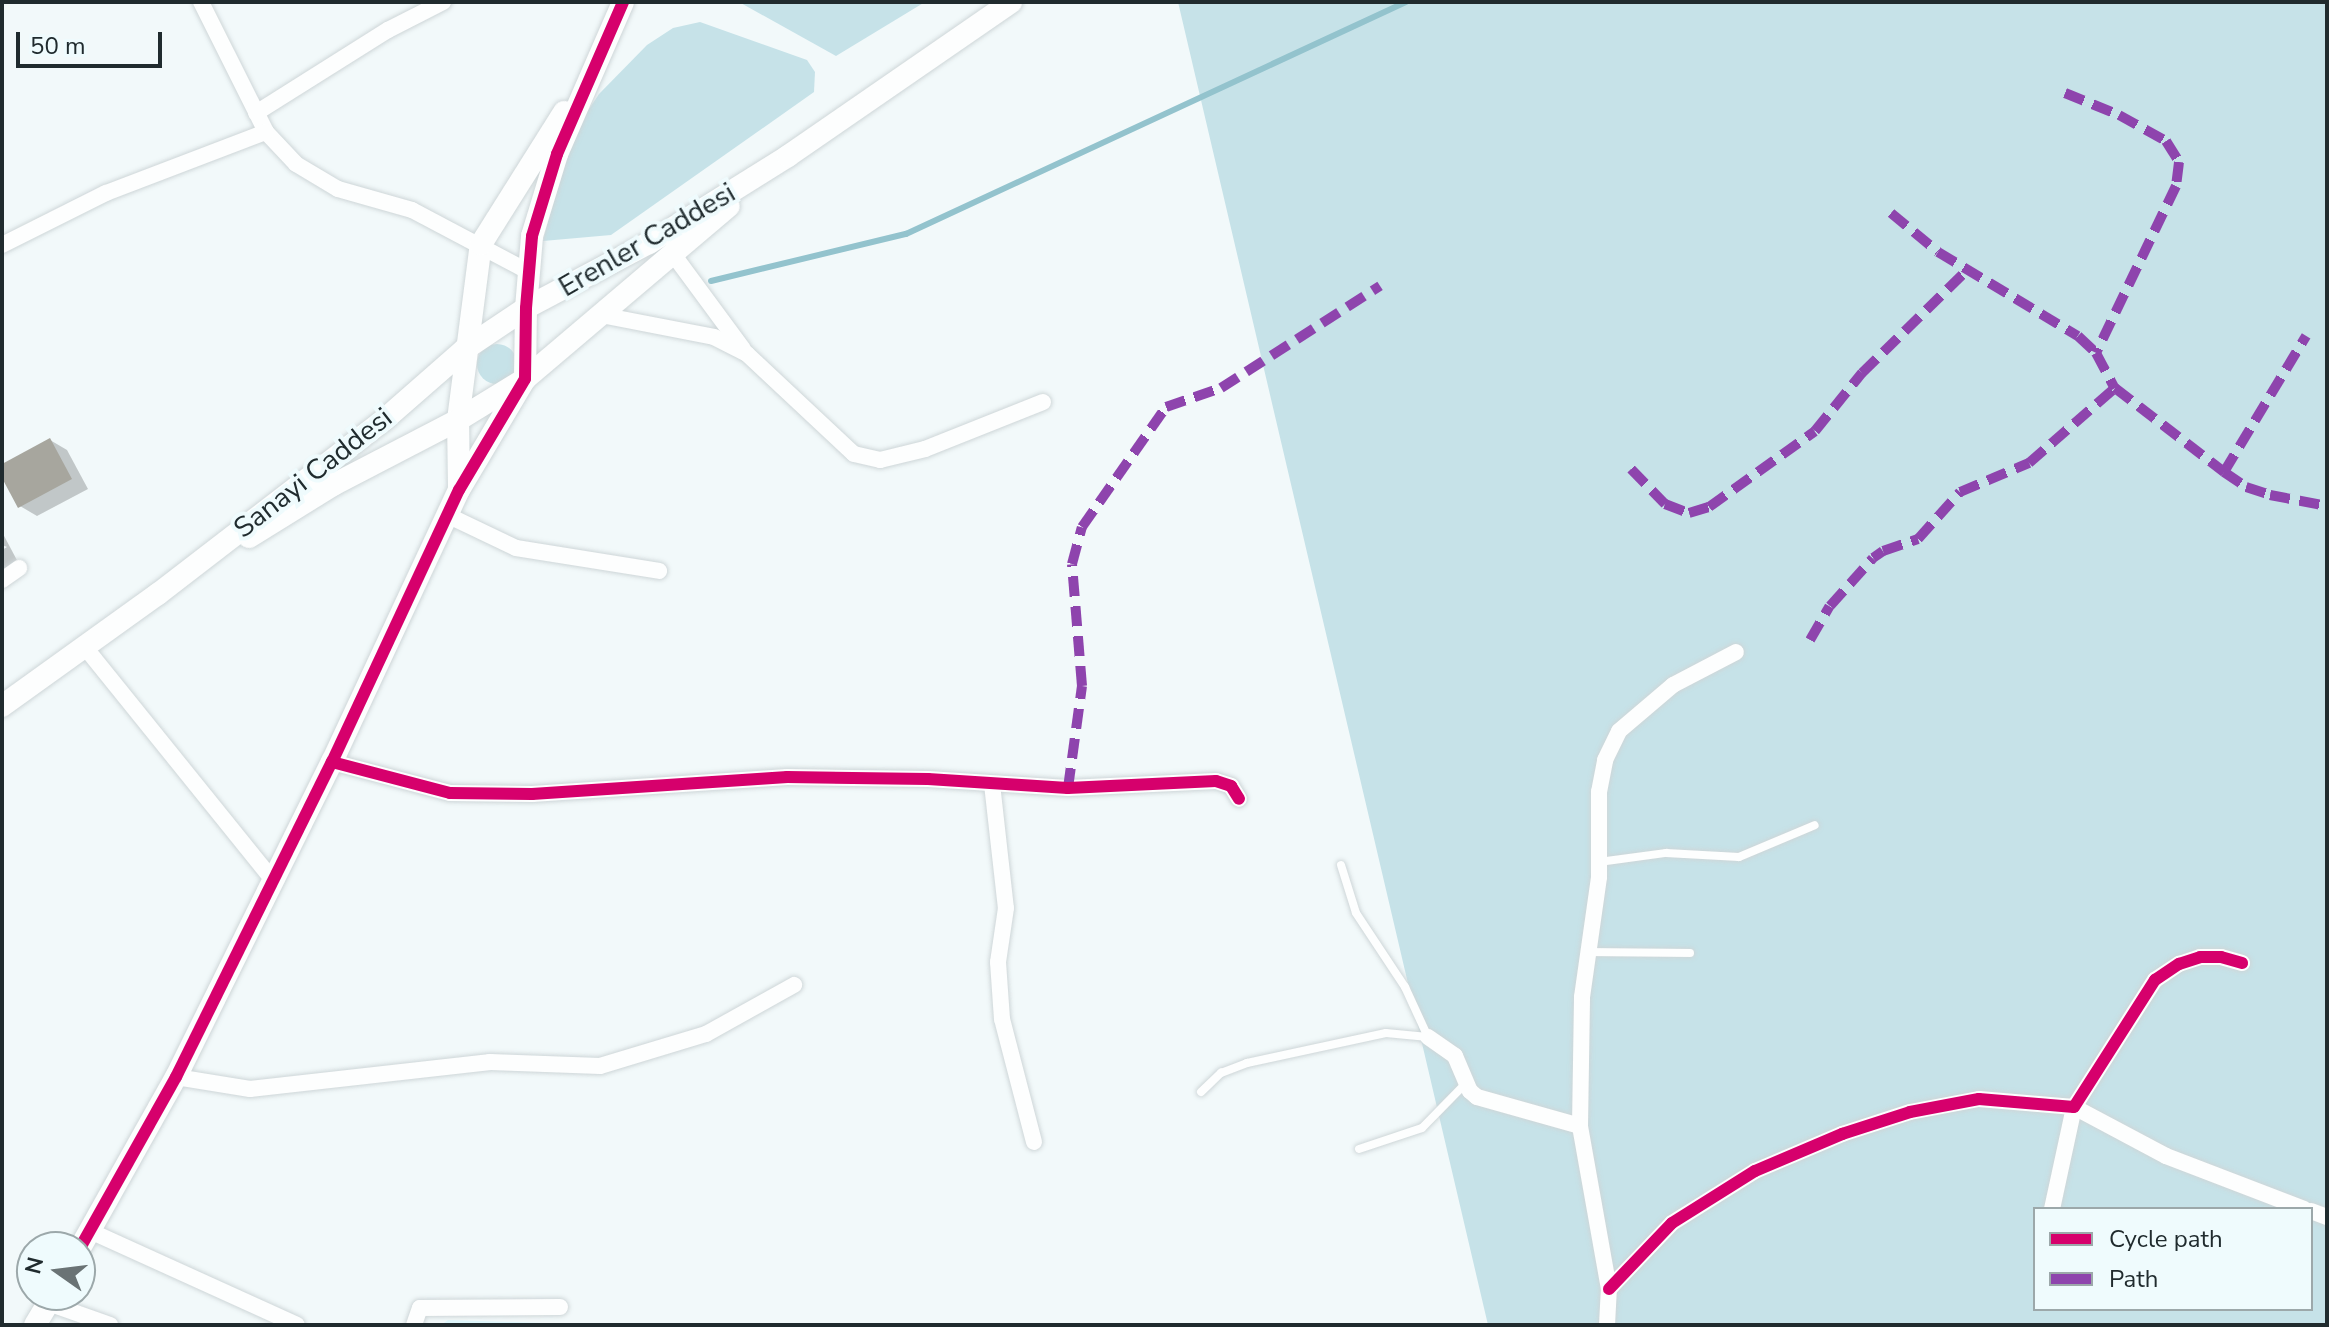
<!DOCTYPE html>
<html>
<head>
<meta charset="utf-8">
<style>
	body { margin:0 }
	#map { position:relative; width:2329px; height:1327px; overflow:hidden; background:#f2f9fa; font-family:"Nunito Sans",sans-serif }
	div>[style] { position:absolute }
	.built>* { inset:0; background:#def7fc }
	.green>* { inset:0; background:#c6e2e8 }
	.round { border-radius:50% }
	.shadow>* { inset:0; background:#0003 }
	.stream>* { height:6px; margin:-3px; padding:0 3px; transform-origin:3px; border-radius:3px; background:#93c3cd }
	.building>* { inset:0; background:#a7a69e }
	.roads { filter:drop-shadow(0 0 2px #ced6d8) drop-shadow(0 0 2px #ced6d8) }
	.lane>* { height:8px; margin:-4px; padding:0 4px; transform-origin:4px; border-radius:4px; background:#fdfefe }
	.street>* { height:16px; margin:-8px; padding:0 8px; transform-origin:8px; border-radius:8px; background:#fdfefe }
	.secondary>* { height:22px; margin:-11px; padding:0 11px; transform-origin:11px; border-radius:11px; background:#fdfefe }
	.quiet>* { height:10px; margin-top:-5px; transform-origin:0; background:repeating-linear-gradient(90deg,#8e44ad 0 20px,transparent 0 30px) }
	.cycleway>* { height:12px; margin:-6px; padding:0 6px; transform-origin:6px; border-radius:6px; background:#d6006c }
	span { translate:-50% -50%; white-space:nowrap; text-align:center; line-height:1.15; -webkit-text-stroke:8px #effbfd; paint-order:stroke }
	.street-label { font-size:28px; color:#202b2e }
	.frame { position:absolute; inset:0; border:4px solid #202b2e; pointer-events:none }
	.legend { position:absolute; left:2033px; top:1207px; width:280px; height:104px; box-sizing:border-box; background:#effbfd; border:2px solid #9ca8aa; margin:0; padding:10px 14px; list-style:none; font-size:24px; color:#202b2e }
	.legend li { display:flex; align-items:center; gap:16px; height:40px }
	.legend b { width:40px; border:2px solid #9ca8aa }
	.north { position:absolute; left:16px; top:1231px; width:80px; height:80px; box-sizing:border-box; background:#effbfd; border:2px solid #9ca8aa; border-radius:50%; rotate:284deg; font-size:22px; font-weight:700; line-height:32px; text-align:center; color:#202b2e }
	.north::after { content:''; display:block; margin:auto; width:28px; height:36px; background:#6a7375; clip-path:polygon(50% 0,100% 100%,50% 72%,0 100%) }
	.scale { position:absolute; left:16px; top:32px; width:146px; height:36px; box-sizing:border-box; border:4px solid #202b2e; border-top:0; padding-left:10px; font-size:24px; line-height:28px; white-space:nowrap; color:#202b2e; -webkit-text-stroke:6px #effbfd; paint-order:stroke }
</style>
</head>
<body>
<div id="map">
	<div class="built">
		<div style="clip-path:polygon(448px 1320px,545px 1323px,551px 1325px,441px 1325px)"></div>
	</div>
	<div class="green">
		<div style="clip-path:polygon(739px 2px,925px 2px,836px 56px)"></div>
		<div style="clip-path:polygon(evenodd,1178px 2px,2327px 2px,2327px 1325px,1488px 1325px,1178px 2px,2035px 1209px,2311px 1209px,2311px 1309px,2035px 1309px,2035px 1209px)"></div>
		<div style="clip-path:polygon(700px 22px,807px 60px,815px 72px,814px 92px,611px 235px,543px 241px,561px 171px,585px 115px,599px 94px,647px 45px,673px 28px)"></div>
		<div class="round" style="left:477px;top:344px;width:40px;height:40px"></div>
	</div>
	<div class="shadow">
		<div style="clip-path:polygon(50px 440px,67px 450px,88px 489px,37px 516px,20px 506px,2px 467px)"></div>
		<div style="clip-path:polygon(2px 532px,19px 564px,2px 573px,2px 550px,7px 547px,2px 545px)"></div>
	</div>
	<div class="stream">
		<div style="left:711px;top:281px;width:201px;rotate:-13.6deg"></div>
		<div style="left:906px;top:234px;width:551px;rotate:-24.89deg"></div>
	</div>
	<div class="building">
		<div style="clip-path:polygon(50px 438px,72px 479px,18px 508px,2px 478px,2px 464px)"></div>
	</div>
	<div class="roads">
		<div class="lane">
			<div style="left:1599px;top:862px;width:68px;rotate:-7.7deg"></div>
			<div style="left:1666px;top:853px;width:73px;rotate:3.1deg"></div>
			<div style="left:1739px;top:857px;width:82px;rotate:-22.8deg"></div>
			<div style="left:1341px;top:865px;width:50px;rotate:72.6deg"></div>
			<div style="left:1356px;top:913px;width:89px;rotate:56.5deg"></div>
			<div style="left:1405px;top:987px;width:55px;rotate:65.3deg"></div>
			<div style="left:1589px;top:952px;width:101px;rotate:0.6deg"></div>
			<div style="left:1201px;top:1092px;width:28px;rotate:-44deg"></div>
			<div style="left:1221px;top:1073px;width:28px;rotate:-21deg"></div>
			<div style="left:1247px;top:1063px;width:142px;rotate:-12.2deg"></div>
			<div style="left:1386px;top:1033px;width:42px;rotate:5.4deg"></div>
			<div style="left:1359px;top:1149px;width:66px;rotate:-18.4deg"></div>
			<div style="left:1422px;top:1128px;width:63px;rotate:-45.6deg"></div>
		</div>
		<div class="street">
			<div style="left:201px;top:2px;width:145px;rotate:63.4deg"></div>
			<div style="left:266px;top:132px;width:44px;rotate:46.8deg"></div>
			<div style="left:296px;top:164px;width:49px;rotate:30.8deg"></div>
			<div style="left:338px;top:189px;width:77px;rotate:15.8deg"></div>
			<div style="left:412px;top:210px;width:132px;rotate:27.9deg"></div>
			<div style="left:256px;top:113px;width:156px;rotate:-32.2deg"></div>
			<div style="left:388px;top:30px;width:62px;rotate:-27deg"></div>
			<div style="left:2px;top:245px;width:116px;rotate:-26.6deg"></div>
			<div style="left:106px;top:193px;width:171px;rotate:-20.9deg"></div>
			<div style="left:673px;top:254px;width:118px;rotate:53.6deg"></div>
			<div style="left:601px;top:315px;width:115px;rotate:11deg"></div>
			<div style="left:714px;top:337px;width:37px;rotate:27deg"></div>
			<div style="left:747px;top:354px;width:146px;rotate:43.1deg"></div>
			<div style="left:854px;top:454px;width:27px;rotate:13deg"></div>
			<div style="left:880px;top:460px;width:46px;rotate:-13.7deg"></div>
			<div style="left:925px;top:449px;width:127px;rotate:-21.7deg"></div>
			<div style="left:447px;top:515px;width:76px;rotate:25.6deg"></div>
			<div style="left:516px;top:548px;width:145px;rotate:9.1deg"></div>
			<div style="left:2px;top:580px;width:21px;rotate:-35deg"></div>
			<div style="left:84px;top:646px;width:301px;rotate:51.1deg"></div>
			<div style="left:332px;top:762px;width:122px;rotate:14.7deg"></div>
			<div style="left:450px;top:793px;width:82px;rotate:0.7deg"></div>
			<div style="left:532px;top:794px;width:256px;rotate:-3.8deg"></div>
			<div style="left:787px;top:777px;width:141px;rotate:0.8deg"></div>
			<div style="left:928px;top:779px;width:140px;rotate:3.7deg"></div>
			<div style="left:1068px;top:788px;width:148px;rotate:-2.7deg"></div>
			<div style="left:1216px;top:781px;width:16px;rotate:18deg"></div>
			<div style="left:1231px;top:786px;width:15px;rotate:58deg"></div>
			<div style="left:992px;top:784px;width:125px;rotate:83.6deg"></div>
			<div style="left:1006px;top:908px;width:55px;rotate:98.4deg"></div>
			<div style="left:998px;top:962px;width:57px;rotate:86deg"></div>
			<div style="left:1002px;top:1019px;width:127px;rotate:75.4deg"></div>
			<div style="left:1428px;top:1037px;width:33px;rotate:35deg"></div>
			<div style="left:1455px;top:1056px;width:38px;rotate:67deg"></div>
			<div style="left:1470px;top:1091px;width:9px;rotate:41deg"></div>
			<div style="left:1477px;top:1097px;width:107px;rotate:15.7deg"></div>
			<div style="left:176px;top:1077px;width:75px;rotate:9.2deg"></div>
			<div style="left:250px;top:1089px;width:242px;rotate:-6.4deg"></div>
			<div style="left:490px;top:1062px;width:110px;rotate:2.1deg"></div>
			<div style="left:600px;top:1066px;width:111px;rotate:-16.8deg"></div>
			<div style="left:706px;top:1034px;width:101px;rotate:-29.1deg"></div>
			<div style="left:2052px;top:1209px;width:104px;rotate:-77.8deg"></div>
			<div style="left:2074px;top:1107px;width:104px;rotate:28deg"></div>
			<div style="left:2166px;top:1156px;width:148px;rotate:21deg"></div>
			<div style="left:2311px;top:1211px;width:17px;rotate:21deg"></div>
			<div style="left:90px;top:1231px;width:227px;rotate:24.4deg"></div>
			<div style="left:1609px;top:1289px;width:91px;rotate:-46.3deg"></div>
			<div style="left:1672px;top:1223px;width:98px;rotate:-32.1deg"></div>
			<div style="left:1755px;top:1171px;width:95px;rotate:-23deg"></div>
			<div style="left:1842px;top:1134px;width:71px;rotate:-17.9deg"></div>
			<div style="left:1910px;top:1112px;width:70px;rotate:-10.7deg"></div>
			<div style="left:1979px;top:1099px;width:95px;rotate:4.8deg"></div>
			<div style="left:2074px;top:1107px;width:151px;rotate:-57.5deg"></div>
			<div style="left:2155px;top:980px;width:29px;rotate:-34deg"></div>
			<div style="left:2179px;top:964px;width:22px;rotate:-18deg"></div>
			<div style="left:2200px;top:957px;width:21px"></div>
			<div style="left:2221px;top:957px;width:22px;rotate:16deg"></div>
			<div style="left:48px;top:1303px;width:66px;rotate:19.5deg"></div>
			<div style="left:414px;top:1325px;width:18px;rotate:-71deg"></div>
			<div style="left:420px;top:1308px;width:140px;rotate:-0.4deg"></div>
			<div style="left:1607px;top:1325px;width:36px;rotate:-87deg"></div>
			<div style="left:1609px;top:1289px;width:166px;rotate:-100.1deg"></div>
			<div style="left:1580px;top:1126px;width:129px;rotate:-89.1deg"></div>
			<div style="left:1582px;top:997px;width:121px;rotate:-81.9deg"></div>
			<div style="left:1599px;top:877px;width:85px;rotate:-90deg"></div>
			<div style="left:1599px;top:792px;width:33px;rotate:-79deg"></div>
			<div style="left:1605px;top:760px;width:32px;rotate:-64deg"></div>
			<div style="left:1619px;top:731px;width:71px;rotate:-40.4deg"></div>
			<div style="left:1673px;top:685px;width:71px;rotate:-27.6deg"></div>
		</div>
		<div class="secondary">
			<div style="left:459px;top:488px;width:68px;rotate:-90.8deg"></div>
			<div style="left:458px;top:420px;width:177px;rotate:-82.6deg"></div>
			<div style="left:481px;top:244px;width:156px;rotate:-57.8deg"></div>
			<div style="left:249px;top:537px;width:99px;rotate:-31.8deg"></div>
			<div style="left:333px;top:485px;width:141px;rotate:-27.5deg"></div>
			<div style="left:458px;top:420px;width:79px;rotate:-31.5deg"></div>
			<div style="left:525px;top:379px;width:267px;rotate:-40.3deg"></div>
			<div style="left:2px;top:706px;width:192px;rotate:-35.7deg"></div>
			<div style="left:158px;top:594px;width:285px;rotate:-37.6deg"></div>
			<div style="left:384px;top:420px;width:108px;rotate:-41.2deg"></div>
			<div style="left:465px;top:349px;width:73px;rotate:-33.9deg"></div>
			<div style="left:526px;top:308px;width:139px;rotate:-27.9deg"></div>
			<div style="left:649px;top:243px;width:164px;rotate:-32deg"></div>
			<div style="left:788px;top:156px;width:271px;rotate:-34.6deg"></div>
			<div style="left:80px;top:1248px;width:196px;rotate:-60.7deg"></div>
			<div style="left:176px;top:1077px;width:352px;rotate:-63.7deg"></div>
			<div style="left:332px;top:762px;width:300px;rotate:-65deg"></div>
			<div style="left:459px;top:490px;width:129px;rotate:-59.3deg"></div>
			<div style="left:525px;top:379px;width:71px;rotate:-89.2deg"></div>
			<div style="left:526px;top:308px;width:72px;rotate:-85.2deg"></div>
			<div style="left:532px;top:236px;width:86px;rotate:-73deg"></div>
			<div style="left:557px;top:154px;width:166px;rotate:-66.5deg"></div>
			<div style="left:35px;top:1325px;width:35px;rotate:-59deg"></div>
		</div>
	</div>
	<div class="quiet">
		<div style="left:2065px;top:93px;width:58px;rotate:22.2deg"></div>
		<div style="left:2119px;top:115px;width:54px;rotate:29deg"></div>
		<div style="left:2166px;top:141px;width:25px;rotate:58deg"></div>
		<div style="left:2179px;top:162px;width:24px;rotate:97deg"></div>
		<div style="left:2176px;top:186px;width:185px;rotate:115.6deg"></div>
		<div style="left:1891px;top:213px;width:61px;rotate:39.7deg"></div>
		<div style="left:1938px;top:252px;width:163px;rotate:31deg"></div>
		<div style="left:2078px;top:336px;width:25px;rotate:43deg"></div>
		<div style="left:2096px;top:353px;width:40px;rotate:62deg"></div>
		<div style="left:2115px;top:388px;width:138px;rotate:37.6deg"></div>
		<div style="left:2224px;top:472px;width:27px;rotate:34deg"></div>
		<div style="left:2246px;top:487px;width:25px;rotate:18deg"></div>
		<div style="left:2270px;top:495px;width:58px;rotate:10.9deg"></div>
		<div style="left:1631px;top:469px;width:49px;rotate:45.8deg"></div>
		<div style="left:1665px;top:504px;width:26px;rotate:21deg"></div>
		<div style="left:1689px;top:513px;width:21px;rotate:-17deg"></div>
		<div style="left:1709px;top:507px;width:130px;rotate:-35.6deg"></div>
		<div style="left:1815px;top:431px;width:75px;rotate:-51deg"></div>
		<div style="left:1862px;top:373px;width:147px;rotate:-44.4deg"></div>
		<div style="left:2224px;top:472px;width:159px;rotate:-58.9deg"></div>
		<div style="left:1810px;top:640px;width:39px;rotate:-60deg"></div>
		<div style="left:1830px;top:606px;width:64px;rotate:-48.1deg"></div>
		<div style="left:1873px;top:558px;width:12px;rotate:-35deg"></div>
		<div style="left:1883px;top:551px;width:37px;rotate:-19deg"></div>
		<div style="left:1918px;top:539px;width:63px;rotate:-48.2deg"></div>
		<div style="left:1960px;top:492px;width:75px;rotate:-22.8deg"></div>
		<div style="left:2029px;top:463px;width:114px;rotate:-41.1deg"></div>
		<div style="left:1068px;top:788px;width:103px;rotate:-82.2deg"></div>
		<div style="left:1082px;top:686px;width:122px;rotate:-94.7deg"></div>
		<div style="left:1072px;top:564px;width:38px;rotate:-75deg"></div>
		<div style="left:1082px;top:527px;width:146px;rotate:-55deg"></div>
		<div style="left:1166px;top:407px;width:58px;rotate:-19.1deg"></div>
		<div style="left:1221px;top:388px;width:189px;rotate:-32.7deg"></div>
	</div>
	<div class="cycleway">
		<div style="left:332px;top:762px;width:122px;rotate:14.7deg"></div>
		<div style="left:450px;top:793px;width:82px;rotate:0.7deg"></div>
		<div style="left:532px;top:794px;width:256px;rotate:-3.8deg"></div>
		<div style="left:787px;top:777px;width:141px;rotate:0.8deg"></div>
		<div style="left:928px;top:779px;width:140px;rotate:3.7deg"></div>
		<div style="left:1068px;top:788px;width:148px;rotate:-2.7deg"></div>
		<div style="left:1216px;top:781px;width:16px;rotate:18deg"></div>
		<div style="left:1231px;top:786px;width:15px;rotate:58deg"></div>
		<div style="left:80px;top:1248px;width:196px;rotate:-60.7deg"></div>
		<div style="left:176px;top:1077px;width:352px;rotate:-63.7deg"></div>
		<div style="left:332px;top:762px;width:300px;rotate:-65deg"></div>
		<div style="left:459px;top:490px;width:129px;rotate:-59.3deg"></div>
		<div style="left:525px;top:379px;width:71px;rotate:-89.2deg"></div>
		<div style="left:526px;top:308px;width:72px;rotate:-85.2deg"></div>
		<div style="left:532px;top:236px;width:86px;rotate:-73deg"></div>
		<div style="left:557px;top:154px;width:166px;rotate:-66.5deg"></div>
		<div style="left:1609px;top:1289px;width:91px;rotate:-46.3deg"></div>
		<div style="left:1672px;top:1223px;width:98px;rotate:-32.1deg"></div>
		<div style="left:1755px;top:1171px;width:95px;rotate:-23deg"></div>
		<div style="left:1842px;top:1134px;width:71px;rotate:-17.9deg"></div>
		<div style="left:1910px;top:1112px;width:70px;rotate:-10.7deg"></div>
		<div style="left:1979px;top:1099px;width:95px;rotate:4.8deg"></div>
		<div style="left:2074px;top:1107px;width:151px;rotate:-57.5deg"></div>
		<div style="left:2155px;top:980px;width:29px;rotate:-34deg"></div>
		<div style="left:2179px;top:964px;width:22px;rotate:-18deg"></div>
		<div style="left:2200px;top:957px;width:21px"></div>
		<div style="left:2221px;top:957px;width:22px;rotate:16deg"></div>
	</div>
	<div class="street-label">
		<span style="left:647px;top:240px;rotate:-30deg">Erenler Caddesi</span>
		<span style="left:313px;top:473px;rotate:-38deg">Sanayi Caddesi</span>
	</div>
	<div class="frame"></div>
	<ul class="legend">
	<li><b style="height:10px;background:#d6006c"></b>Cycle path</li>
	<li><b style="height:10px;background:#8e44ad"></b>Path</li>
	</ul>
	<div class="north">N</div>
	<div class="scale">50 m</div>
</div>
</body>
</html>
